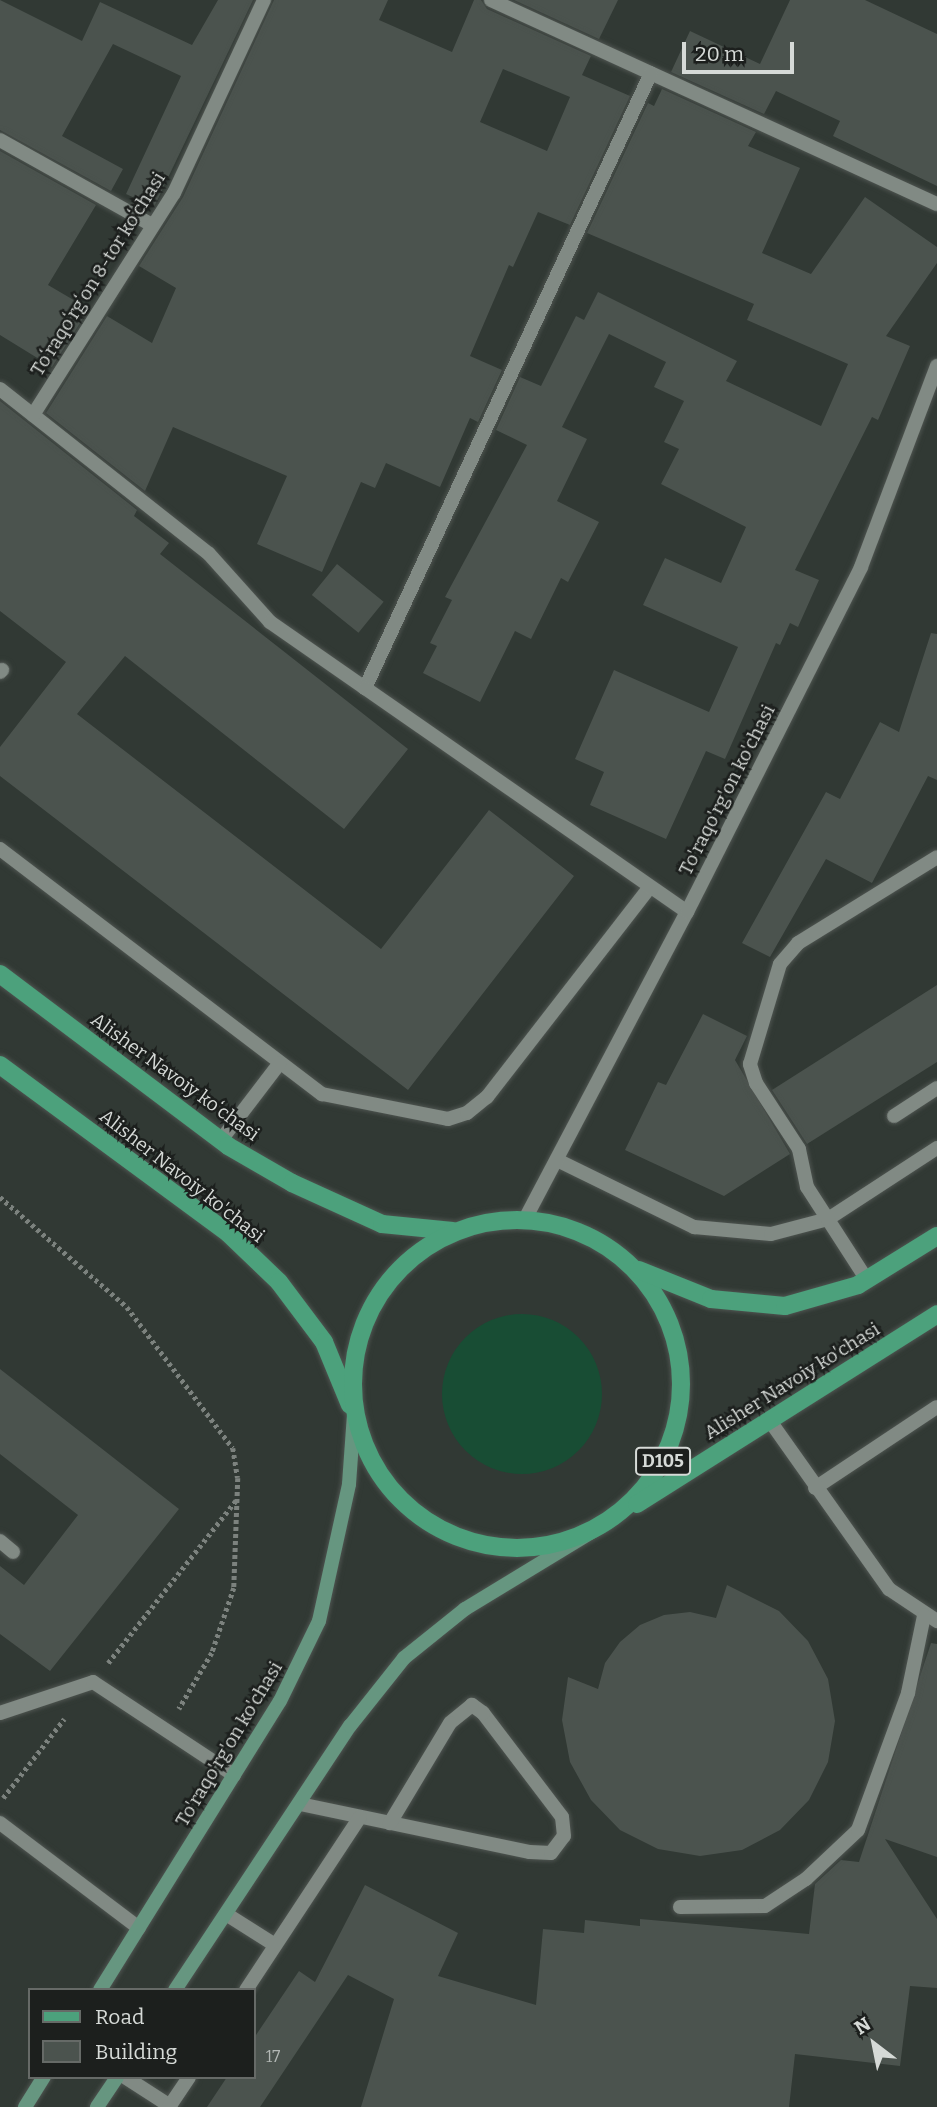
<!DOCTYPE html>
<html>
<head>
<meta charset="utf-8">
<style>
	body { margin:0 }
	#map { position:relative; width:937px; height:2107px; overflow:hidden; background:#313934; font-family:Bitter,serif }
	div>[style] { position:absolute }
	.green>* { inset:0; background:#184d34 }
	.round { border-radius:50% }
	.building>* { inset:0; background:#4b534e; transform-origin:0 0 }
	.path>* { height:4.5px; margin-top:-2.25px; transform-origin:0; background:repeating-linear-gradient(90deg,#7c827e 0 3.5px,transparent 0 7px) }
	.roads { filter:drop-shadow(0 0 2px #4e5450) drop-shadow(0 0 2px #4e5450) }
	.service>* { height:14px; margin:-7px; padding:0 7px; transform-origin:7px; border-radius:7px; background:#818a84 }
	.minor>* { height:14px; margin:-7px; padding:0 7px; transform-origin:7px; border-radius:7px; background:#818a84 }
	.tertiary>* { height:14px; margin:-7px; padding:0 7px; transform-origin:7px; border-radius:7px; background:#818a84 }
	.secondary>* { height:14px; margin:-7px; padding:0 7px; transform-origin:7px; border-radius:7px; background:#669680 }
	.primary>* { height:18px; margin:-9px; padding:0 9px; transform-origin:9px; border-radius:9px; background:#4ca17c }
	.primary>.ring { margin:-9px; padding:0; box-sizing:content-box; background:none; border:18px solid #4ca17c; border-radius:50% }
	span { translate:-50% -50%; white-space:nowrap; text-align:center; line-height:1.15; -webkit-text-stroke:5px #1c1f1d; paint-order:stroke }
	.number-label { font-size:16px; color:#b3b8b5 }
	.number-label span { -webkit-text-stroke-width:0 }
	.shield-label span { padding:2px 5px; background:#1c1f1d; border:2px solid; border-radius:5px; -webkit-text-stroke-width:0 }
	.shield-label { font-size:18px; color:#d6dad7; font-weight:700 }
	.street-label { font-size:19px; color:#d6dad7 }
	.legend { position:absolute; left:28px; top:1988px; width:228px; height:91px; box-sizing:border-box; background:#1c1f1d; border:2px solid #666a67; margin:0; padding:9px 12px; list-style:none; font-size:21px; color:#d6dad7 }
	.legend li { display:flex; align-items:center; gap:14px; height:35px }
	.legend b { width:35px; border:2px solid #666a67 }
	.north { position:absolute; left:839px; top:2009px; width:70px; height:70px; -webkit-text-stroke:5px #1c1f1d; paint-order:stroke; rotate:328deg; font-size:19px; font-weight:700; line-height:28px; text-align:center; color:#d6dad7 }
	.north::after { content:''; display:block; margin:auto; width:24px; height:32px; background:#d6dad7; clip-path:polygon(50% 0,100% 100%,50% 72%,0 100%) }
	.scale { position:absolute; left:682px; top:42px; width:112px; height:32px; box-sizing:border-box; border:4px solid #d6dad7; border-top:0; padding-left:9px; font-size:21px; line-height:24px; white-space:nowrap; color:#d6dad7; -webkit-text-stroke:5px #1c1f1d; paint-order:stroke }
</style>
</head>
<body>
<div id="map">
	<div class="green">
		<div class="round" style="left:442px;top:1314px;width:160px;height:160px"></div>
	</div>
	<div class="building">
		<div style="clip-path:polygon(0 0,82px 41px,100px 2px,192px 45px,218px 0,253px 0,154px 207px,126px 194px,181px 76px,113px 44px,62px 136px,123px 169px,111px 191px,0 130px)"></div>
		<div style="clip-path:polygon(evenodd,274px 0,388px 0,379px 20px,452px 52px,474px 0,481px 0,487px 9px,591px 56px,582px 75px,630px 96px,570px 225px,538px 212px,513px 267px,509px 265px,470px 356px,502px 370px,478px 422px,470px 418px,440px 487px,386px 463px,375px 488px,361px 482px,322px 572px,257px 544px,287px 476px,173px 427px,145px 491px,46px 413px,107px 316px,152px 343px,176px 288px,139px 266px,183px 197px,274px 0,503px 69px,570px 97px,547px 151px,480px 122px,503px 69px)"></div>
		<div style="clip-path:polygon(514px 0,618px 0,599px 39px)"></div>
		<div style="clip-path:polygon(790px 0,865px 0,937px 34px,937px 186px,833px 136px,840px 121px,776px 91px,764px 114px,671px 72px,690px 31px,760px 64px)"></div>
		<div style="clip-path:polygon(662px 89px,756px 132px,748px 146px,800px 168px,762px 253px,811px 274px,865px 197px,937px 247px,937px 263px,886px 336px,910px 346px,878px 420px,872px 417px,795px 570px,819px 580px,798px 627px,790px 623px,780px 645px,776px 643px,725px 759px,706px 751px,666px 839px,590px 805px,604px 772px,575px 759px,614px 670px,709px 712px,738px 647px,643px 605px,665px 558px,721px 583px,746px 527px,661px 484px,679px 449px,664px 442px,684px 401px,654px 387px,666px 362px,609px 334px,562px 427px,587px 439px,557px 501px,599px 522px,568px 582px,561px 578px,531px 639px,515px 631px,480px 702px,423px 673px,437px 646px,430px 643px,452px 600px,445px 597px,527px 445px,496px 430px,520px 377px,541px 386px,576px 316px,584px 320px,598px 292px,737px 361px,726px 381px,821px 426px,848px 364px,747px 320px,754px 304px,587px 233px,648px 103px,654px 106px)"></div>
		<div style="clip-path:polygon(0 151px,96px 205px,48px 285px,89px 309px,52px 367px,0 335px)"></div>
		<div style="clip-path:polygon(0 401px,137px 510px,134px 516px,169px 543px,160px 554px,408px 749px,344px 829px,125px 656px,77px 714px,381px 949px,489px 810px,574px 876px,408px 1090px,0 776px,0 747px,66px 662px,0 611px)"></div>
		<div style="left:337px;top:564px;width:60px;height:40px;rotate:39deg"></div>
		<div style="clip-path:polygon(931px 633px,937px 634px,937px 780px,928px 776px,872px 883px,826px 859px,770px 957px,742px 943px,826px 792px,840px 799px,880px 722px,899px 732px)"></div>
		<div style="clip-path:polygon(937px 985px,937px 1062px,807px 1144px,772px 1090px)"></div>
		<div style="clip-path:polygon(703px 1014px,747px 1036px,735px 1060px,790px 1154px,724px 1196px,625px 1150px,658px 1082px,666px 1085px)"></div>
		<div style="clip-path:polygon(0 1369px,179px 1509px,50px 1671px,0 1634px,0 1566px,24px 1585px,78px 1515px,0 1454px)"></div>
		<div style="clip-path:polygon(727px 1585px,779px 1611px,808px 1641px,828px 1679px,835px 1721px,828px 1762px,809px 1800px,780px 1830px,742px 1850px,700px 1856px,658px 1849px,620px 1830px,591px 1800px,570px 1762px,562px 1720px,568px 1677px,598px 1689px,605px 1663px,620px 1642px,640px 1625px,664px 1615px,690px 1612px,716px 1618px)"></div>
		<div style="clip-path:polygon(931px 1643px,937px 1644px,937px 1857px,885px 1839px,937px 1919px,937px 1988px,910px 1986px,900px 2066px,795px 2054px,789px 2107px,361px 2107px,394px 1999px,348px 1975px,260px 2107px,207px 2107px,227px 2077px,254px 2077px,254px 2038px,299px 1971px,315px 1982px,365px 1885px,458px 1933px,438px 1976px,536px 2005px,543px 1929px,584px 1933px,585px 1920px,640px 1926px,640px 1919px,809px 1934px,815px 1884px,841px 1860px,859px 1862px)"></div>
	</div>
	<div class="path">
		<div style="left:0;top:1197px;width:168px;rotate:40.9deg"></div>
		<div style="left:127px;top:1307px;width:176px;rotate:53.1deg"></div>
		<div style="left:233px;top:1448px;width:30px;rotate:81deg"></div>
		<div style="left:238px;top:1478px;width:110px;rotate:92.1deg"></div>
		<div style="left:234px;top:1588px;width:69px;rotate:108.7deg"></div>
		<div style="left:212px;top:1653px;width:65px;rotate:120.5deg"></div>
		<div style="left:108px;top:1663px;width:209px;rotate:-51.8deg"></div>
		<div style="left:3px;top:1798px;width:100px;rotate:-52.3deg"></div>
	</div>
	<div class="roads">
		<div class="service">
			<div style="left:0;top:672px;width:3px;rotate:-45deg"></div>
			<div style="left:0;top:849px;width:405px;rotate:37.3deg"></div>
			<div style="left:322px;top:1094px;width:128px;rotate:11.2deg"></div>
			<div style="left:448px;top:1119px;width:20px;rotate:-18deg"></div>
			<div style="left:467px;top:1113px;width:26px;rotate:-39deg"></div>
			<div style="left:487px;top:1097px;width:264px;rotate:-52.2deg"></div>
			<div style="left:894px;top:1116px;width:51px;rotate:-33.1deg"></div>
			<div style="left:221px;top:1140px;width:96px;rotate:-52.7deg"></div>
			<div style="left:815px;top:1488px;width:146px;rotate:-33.6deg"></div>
			<div style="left:0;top:1541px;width:17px;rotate:40deg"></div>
			<div style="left:0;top:1713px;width:98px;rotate:-18.4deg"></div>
			<div style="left:93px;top:1682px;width:169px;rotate:33.4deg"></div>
			<div style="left:300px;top:1804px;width:235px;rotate:11.8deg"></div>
			<div style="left:530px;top:1852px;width:21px;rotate:3deg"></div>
			<div style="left:551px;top:1853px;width:21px;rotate:-53deg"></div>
			<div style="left:564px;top:1836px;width:19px;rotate:-96deg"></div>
			<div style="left:562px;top:1817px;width:131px;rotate:-127.2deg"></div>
			<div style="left:483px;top:1713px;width:14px;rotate:-144deg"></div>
			<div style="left:472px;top:1705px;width:28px;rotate:141deg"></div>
			<div style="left:450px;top:1723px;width:117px;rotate:121deg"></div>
			<div style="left:0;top:1823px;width:174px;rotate:37.1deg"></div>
			<div style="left:226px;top:1914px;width:58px;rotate:32.3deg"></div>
			<div style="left:246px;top:1990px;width:207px;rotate:-56.6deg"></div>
			<div style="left:125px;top:2077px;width:54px;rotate:32.8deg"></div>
			<div style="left:169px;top:2107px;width:36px;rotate:-56deg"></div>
		</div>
		<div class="minor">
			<div style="left:491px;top:0;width:490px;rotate:24.6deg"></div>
			<div style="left:0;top:140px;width:174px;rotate:29.2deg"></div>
			<div style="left:0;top:389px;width:266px;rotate:38.3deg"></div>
			<div style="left:209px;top:554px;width:91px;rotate:48.1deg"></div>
			<div style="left:270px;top:622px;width:116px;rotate:34.8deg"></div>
			<div style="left:365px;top:688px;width:678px;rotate:-65.06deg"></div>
			<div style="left:33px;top:415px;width:263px;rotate:-57.6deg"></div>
			<div style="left:174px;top:193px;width:213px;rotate:-65deg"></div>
			<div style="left:365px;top:688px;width:392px;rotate:34.8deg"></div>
			<div style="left:557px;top:1160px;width:153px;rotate:26.1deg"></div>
			<div style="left:694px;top:1227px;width:77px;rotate:5.2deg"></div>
			<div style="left:771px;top:1234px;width:59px;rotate:-14.7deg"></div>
			<div style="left:828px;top:1219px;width:130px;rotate:-33.1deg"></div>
			<div style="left:867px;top:1280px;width:111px;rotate:-122.8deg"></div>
			<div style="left:807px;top:1187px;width:39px;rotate:-102deg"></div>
			<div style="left:799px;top:1149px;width:79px;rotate:-123.1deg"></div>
			<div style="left:756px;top:1083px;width:20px;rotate:-108deg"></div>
			<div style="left:750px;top:1064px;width:104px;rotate:-73.3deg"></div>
			<div style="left:780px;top:964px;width:28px;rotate:-49deg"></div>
			<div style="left:798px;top:943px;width:163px;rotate:-31.7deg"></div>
			<div style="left:770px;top:1421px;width:206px;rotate:54.7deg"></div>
			<div style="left:889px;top:1589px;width:58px;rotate:33.7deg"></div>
			<div style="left:680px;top:1907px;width:85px;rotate:-0.7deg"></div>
			<div style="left:765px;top:1906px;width:49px;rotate:-33.4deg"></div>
			<div style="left:806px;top:1879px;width:71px;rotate:-43.3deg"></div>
			<div style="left:858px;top:1830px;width:146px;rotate:-69.9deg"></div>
			<div style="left:908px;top:1693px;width:79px;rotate:-78.3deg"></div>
		</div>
		<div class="tertiary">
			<div style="left:525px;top:1219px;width:347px;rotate:-62.2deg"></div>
			<div style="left:687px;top:912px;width:386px;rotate:-63.2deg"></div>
			<div style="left:861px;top:567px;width:215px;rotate:-69.3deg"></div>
		</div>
		<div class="secondary">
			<div style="left:100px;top:1990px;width:340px;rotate:-58.1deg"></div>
			<div style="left:280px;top:1701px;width:89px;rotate:-64deg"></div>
			<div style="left:319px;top:1621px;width:140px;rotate:-77.6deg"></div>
			<div style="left:349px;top:1484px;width:69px;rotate:-85.9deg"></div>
			<div style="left:175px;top:1990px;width:317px;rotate:-56.5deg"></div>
			<div style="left:350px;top:1726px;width:87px;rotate:-51.5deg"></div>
			<div style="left:404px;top:1658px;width:78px;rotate:-38.8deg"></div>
			<div style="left:465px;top:1609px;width:156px;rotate:-31.3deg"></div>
			<div style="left:25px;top:2107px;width:36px;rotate:-58deg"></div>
			<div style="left:97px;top:2107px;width:36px;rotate:-56deg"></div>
		</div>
		<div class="primary">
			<div style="left:0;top:974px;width:286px;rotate:37deg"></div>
			<div style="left:228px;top:1146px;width:74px;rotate:30deg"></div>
			<div style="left:292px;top:1183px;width:99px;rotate:24.5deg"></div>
			<div style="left:382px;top:1224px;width:71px;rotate:5.6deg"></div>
			<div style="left:0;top:1065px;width:285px;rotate:36.4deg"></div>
			<div style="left:229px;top:1234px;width:69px;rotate:43.8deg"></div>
			<div style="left:279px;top:1282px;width:75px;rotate:53.1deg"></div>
			<div style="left:324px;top:1342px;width:68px;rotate:67.6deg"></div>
			<div class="ring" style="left:353px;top:1220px;width:310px;height:310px"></div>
			<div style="left:639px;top:1270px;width:78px;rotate:21.9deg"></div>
			<div style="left:711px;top:1299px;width:74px;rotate:5.4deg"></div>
			<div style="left:785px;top:1306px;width:76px;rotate:-16deg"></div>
			<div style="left:858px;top:1285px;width:93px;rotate:-31.8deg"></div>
			<div style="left:637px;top:1504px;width:355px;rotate:-32.3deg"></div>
		</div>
	</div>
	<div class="number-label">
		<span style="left:273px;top:2057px">17</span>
	</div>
	<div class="shield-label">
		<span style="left:663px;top:1461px">D105</span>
	</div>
	<div class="street-label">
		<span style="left:98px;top:274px;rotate:-58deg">Toʻraqoʻrgʻon 8-tor koʻchasi</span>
		<span style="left:727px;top:790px;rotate:-63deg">To'raqo'rg'on ko'chasi</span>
		<span style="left:175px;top:1077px;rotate:36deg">Alisher Navoiy koʻchasi</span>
		<span style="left:182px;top:1176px;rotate:38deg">Alisher Navoiy ko'chasi</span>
		<span style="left:792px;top:1381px;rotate:-32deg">Alisher Navoiy ko'chasi</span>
		<span style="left:229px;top:1744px;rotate:-59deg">To'raqo'rg'on ko'chasi</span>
	</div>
	<ul class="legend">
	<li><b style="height:9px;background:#4ca17c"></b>Road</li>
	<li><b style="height:19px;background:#4b534e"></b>Building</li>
	</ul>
	<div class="north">N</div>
	<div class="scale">20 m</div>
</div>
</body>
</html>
